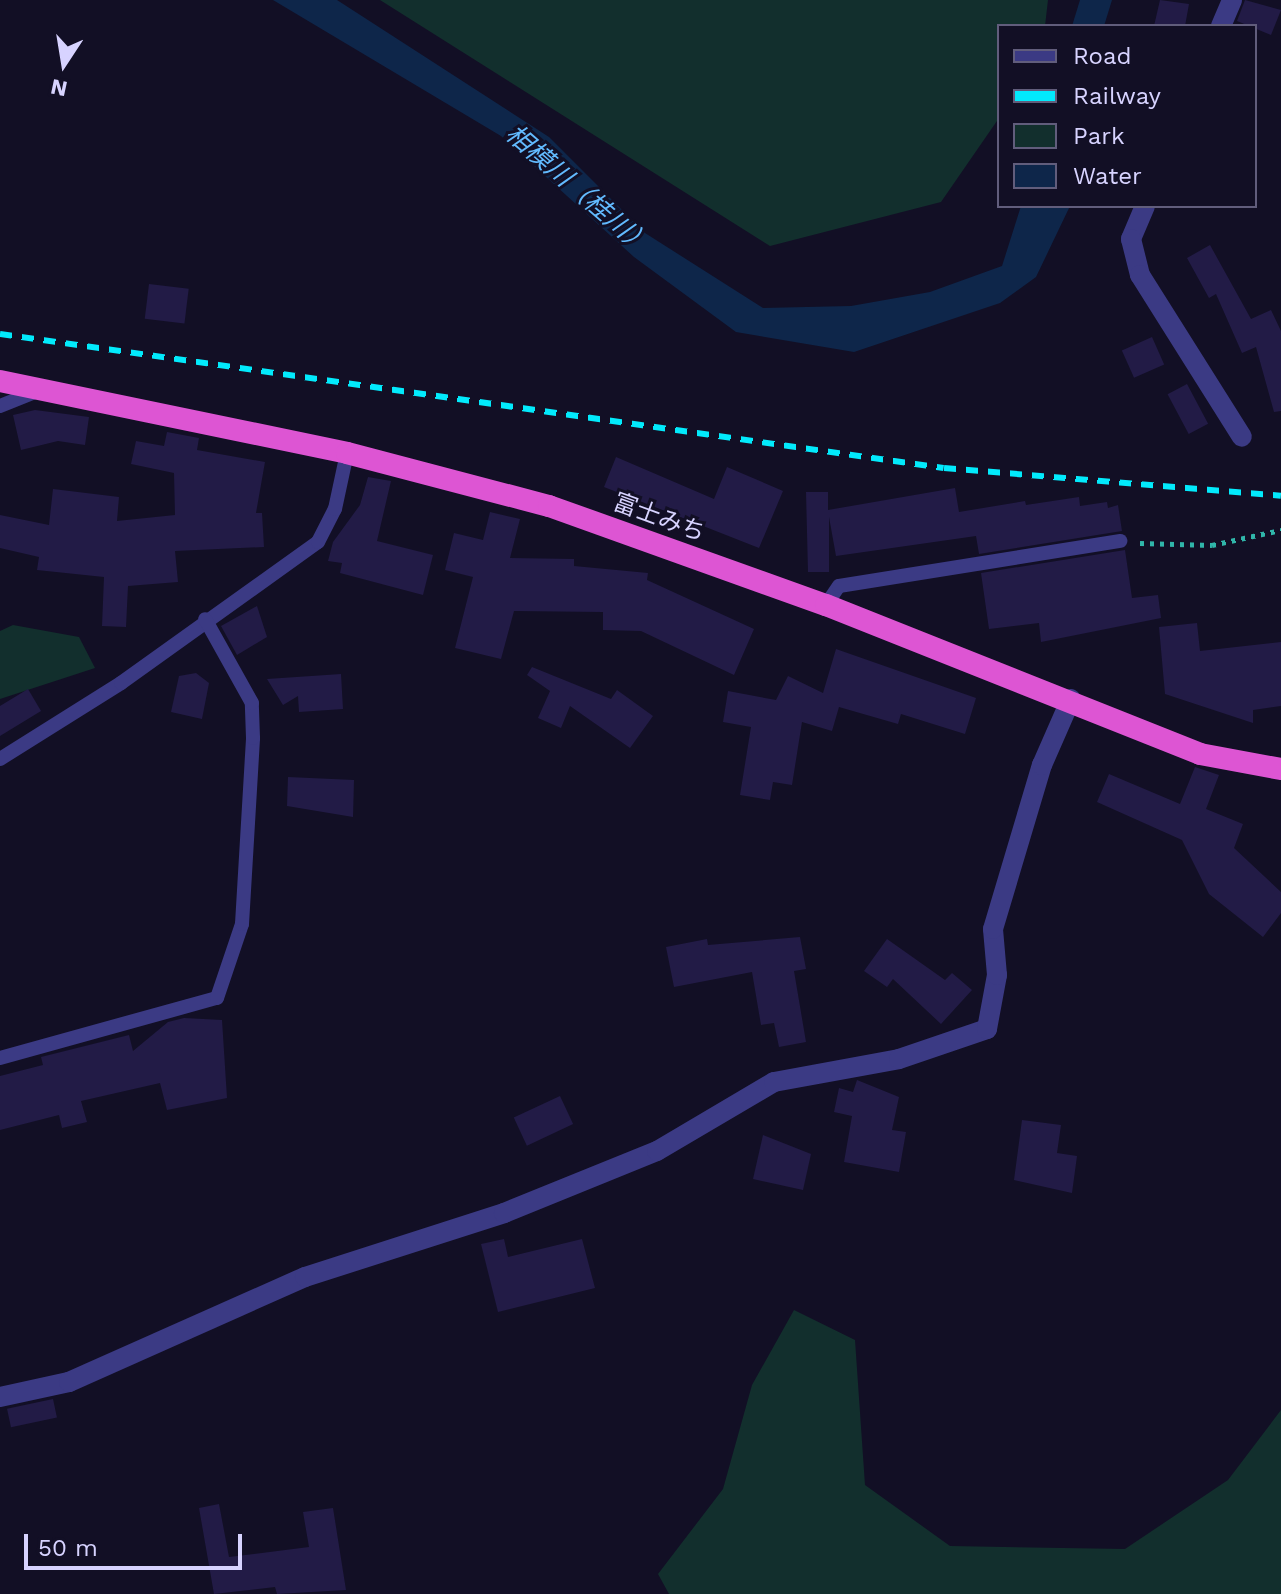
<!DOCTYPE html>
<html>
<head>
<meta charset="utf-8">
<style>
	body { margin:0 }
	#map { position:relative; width:1281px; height:1594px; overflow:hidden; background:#120f25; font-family:"Work Sans","Noto Sans JP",sans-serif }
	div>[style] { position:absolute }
	.green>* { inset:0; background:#122f2d }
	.water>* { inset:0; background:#0e264a }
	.building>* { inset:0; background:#221b46; transform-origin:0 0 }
	.path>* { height:5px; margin-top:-2.5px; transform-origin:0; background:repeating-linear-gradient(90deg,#30b6aa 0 4px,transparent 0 10px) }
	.service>* { height:14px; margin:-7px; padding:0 7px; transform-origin:7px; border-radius:7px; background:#3b3a84 }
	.minor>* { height:20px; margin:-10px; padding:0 10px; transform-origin:10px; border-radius:10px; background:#3b3a84 }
	.trunk>* { height:22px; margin:-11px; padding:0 11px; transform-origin:11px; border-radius:11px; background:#dd55d3 }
	.rail>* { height:6px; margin-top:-3px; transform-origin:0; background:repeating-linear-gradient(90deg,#02eafc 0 12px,transparent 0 22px) }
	span { translate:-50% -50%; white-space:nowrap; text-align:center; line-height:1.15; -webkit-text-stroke:6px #120f25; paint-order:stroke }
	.street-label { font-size:24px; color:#d7d3ff }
	.water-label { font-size:26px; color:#62bafe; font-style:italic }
	.legend { position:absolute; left:997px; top:24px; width:260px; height:184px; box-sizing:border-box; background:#120f25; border:2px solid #615d7c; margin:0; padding:10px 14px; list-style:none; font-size:24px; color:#d7d3ff }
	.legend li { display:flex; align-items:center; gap:16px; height:40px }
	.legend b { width:40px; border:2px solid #615d7c }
	.north { position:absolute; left:24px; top:24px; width:80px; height:80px; -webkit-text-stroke:6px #120f25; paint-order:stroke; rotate:192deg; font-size:22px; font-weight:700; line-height:32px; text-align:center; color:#d7d3ff }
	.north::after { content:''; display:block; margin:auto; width:28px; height:36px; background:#d7d3ff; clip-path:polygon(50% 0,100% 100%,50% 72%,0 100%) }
	.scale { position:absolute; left:24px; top:1534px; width:218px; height:36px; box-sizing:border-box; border:4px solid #d7d3ff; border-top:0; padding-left:10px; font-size:24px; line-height:28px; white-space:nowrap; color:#d7d3ff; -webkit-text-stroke:6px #120f25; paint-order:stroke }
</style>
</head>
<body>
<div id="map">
	<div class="green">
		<div style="clip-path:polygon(380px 0,1048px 0,1045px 26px,999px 26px,999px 118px,941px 202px,770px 246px)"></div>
		<div style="clip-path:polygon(13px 625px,79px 637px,95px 668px,0 699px,0 631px)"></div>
		<div style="clip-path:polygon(794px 1310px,855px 1340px,865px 1485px,950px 1546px,1125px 1549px,1228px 1480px,1281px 1410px,1281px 1594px,669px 1594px,658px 1574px,723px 1489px,752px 1385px)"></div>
	</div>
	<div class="water">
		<div style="clip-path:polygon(273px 0,337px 0,549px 137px,645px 233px,763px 308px,851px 306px,930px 292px,1002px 266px,1021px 206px,1070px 206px,1036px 277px,1000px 303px,854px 352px,736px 332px,634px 257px,501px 136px)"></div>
		<div style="clip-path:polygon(1080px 0,1112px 0,1104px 26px,1072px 26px)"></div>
	</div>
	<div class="building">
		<div style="clip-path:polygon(1160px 0,1189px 4px,1185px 26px,1154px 26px)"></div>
		<div style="clip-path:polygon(1245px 0,1281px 10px,1271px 35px,1237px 21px)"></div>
		<div style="clip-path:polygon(1210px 245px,1251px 319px,1271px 310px,1281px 331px,1281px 411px,1274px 412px,1256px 347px,1242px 353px,1216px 294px,1209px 298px,1187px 258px)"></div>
		<div style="left:149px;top:284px;width:40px;height:35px;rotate:7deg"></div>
		<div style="left:1152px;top:337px;width:30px;height:33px;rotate:66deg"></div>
		<div style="left:1187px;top:384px;width:45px;height:22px;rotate:62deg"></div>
		<div style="clip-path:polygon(35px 410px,89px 417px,85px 445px,58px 441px,21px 450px,13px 415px)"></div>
		<div style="clip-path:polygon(167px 432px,199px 438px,197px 450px,265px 462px,256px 513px,262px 513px,264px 547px,175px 551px,178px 582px,128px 586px,126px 627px,102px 626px,104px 577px,37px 570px,39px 557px,0 548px,0 515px,49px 525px,53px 489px,119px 497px,117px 521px,175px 515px,174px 473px,131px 464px,136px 441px,164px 446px)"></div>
		<div style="clip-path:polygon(616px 457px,714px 499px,727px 467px,783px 491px,759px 548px,604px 487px)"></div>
		<div style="clip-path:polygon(368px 477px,391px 481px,377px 541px,433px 555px,423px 595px,340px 573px,342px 563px,328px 561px,333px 542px,360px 505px)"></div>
		<div style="clip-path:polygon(955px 488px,959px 512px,1025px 501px,1026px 505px,1079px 497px,1080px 506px,1107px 502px,1108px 508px,1118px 505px,1122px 531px,979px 554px,976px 536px,836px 556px,829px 517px,829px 572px,808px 572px,806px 492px,828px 492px,828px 510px)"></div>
		<div style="clip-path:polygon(490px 512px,520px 519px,510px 558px,574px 559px,574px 566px,648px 573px,647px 580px,754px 629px,734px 675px,641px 631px,603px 630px,603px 612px,514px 611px,501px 659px,455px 648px,473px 577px,445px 570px,454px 533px,483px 540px)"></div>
		<div style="clip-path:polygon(1125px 550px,1132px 598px,1158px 595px,1161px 618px,1041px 642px,1039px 623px,989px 629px,981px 573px)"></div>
		<div style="clip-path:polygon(257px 606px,267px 637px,237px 655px,221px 626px)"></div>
		<div style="clip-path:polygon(1197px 623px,1200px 651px,1281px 642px,1281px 706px,1253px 710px,1253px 723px,1165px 694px,1159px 627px)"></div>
		<div style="clip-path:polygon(836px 649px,976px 698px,965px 734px,901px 714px,898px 724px,839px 707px,832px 731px,802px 722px,792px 785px,773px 782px,770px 800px,740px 795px,751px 727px,723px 722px,728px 691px,776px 700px,788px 676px,823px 693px)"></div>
		<div style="clip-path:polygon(532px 667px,611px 699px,617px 690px,653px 716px,630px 748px,570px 706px,561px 728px,538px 718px,550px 691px,527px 675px)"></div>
		<div style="clip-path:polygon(196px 673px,209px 683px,202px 719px,171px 712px,179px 676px)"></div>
		<div style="clip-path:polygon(341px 674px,343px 709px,299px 712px,298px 696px,283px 705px,267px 679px)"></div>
		<div style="clip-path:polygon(28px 689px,41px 711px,0 736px,0 706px)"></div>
		<div style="clip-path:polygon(1195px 767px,1219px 775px,1206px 809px,1243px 824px,1234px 848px,1281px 892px,1281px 913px,1263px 937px,1209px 894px,1182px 840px,1097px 802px,1109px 774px,1180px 804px)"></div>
		<div style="clip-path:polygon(288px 777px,354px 780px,353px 817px,287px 806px)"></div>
		<div style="clip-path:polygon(800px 937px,806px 969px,794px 971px,806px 1042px,779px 1047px,774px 1023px,761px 1025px,752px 972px,674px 987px,666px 947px,707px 939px,708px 945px)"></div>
		<div style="clip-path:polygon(887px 939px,945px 980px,952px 973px,972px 990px,941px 1024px,893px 979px,887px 987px,864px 971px)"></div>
		<div style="clip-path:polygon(184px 1018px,222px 1020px,227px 1098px,167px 1110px,160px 1083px,81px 1101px,87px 1122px,62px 1128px,59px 1115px,0 1130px,0 1076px,43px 1065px,41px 1057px,129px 1035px,133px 1051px,168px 1022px)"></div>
		<div style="clip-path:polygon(857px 1080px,899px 1097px,892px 1130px,906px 1132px,899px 1172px,844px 1162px,852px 1116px,834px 1112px,839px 1088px,853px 1092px)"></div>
		<div style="left:560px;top:1096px;width:31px;height:51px;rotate:65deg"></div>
		<div style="clip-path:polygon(1022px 1120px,1061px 1125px,1057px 1153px,1077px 1156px,1072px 1193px,1014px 1180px)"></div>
		<div style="clip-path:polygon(763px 1135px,811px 1154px,803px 1190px,753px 1179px)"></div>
		<div style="clip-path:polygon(504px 1239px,508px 1257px,582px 1239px,595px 1288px,498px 1312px,481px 1244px)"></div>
		<div style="left:53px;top:1399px;width:19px;height:47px;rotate:78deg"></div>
		<div style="clip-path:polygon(219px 1504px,229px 1557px,309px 1547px,303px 1512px,333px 1508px,346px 1590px,277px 1594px,275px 1587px,214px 1594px,199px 1508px)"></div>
	</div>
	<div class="path">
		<div style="left:1140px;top:543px;width:72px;rotate:1.6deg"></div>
		<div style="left:1212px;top:545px;width:71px;rotate:-12.3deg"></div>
	</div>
	<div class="service">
		<div style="left:0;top:406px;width:43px;rotate:-21.8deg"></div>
		<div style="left:826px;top:605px;width:23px;rotate:-56deg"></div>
		<div style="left:839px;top:586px;width:285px;rotate:-9.1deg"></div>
		<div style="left:0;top:759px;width:143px;rotate:-32.1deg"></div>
		<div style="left:121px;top:683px;width:242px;rotate:-35.6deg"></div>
		<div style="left:318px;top:542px;width:37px;rotate:-63deg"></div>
		<div style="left:335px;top:509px;width:57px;rotate:-77.9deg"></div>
		<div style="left:0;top:1058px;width:225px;rotate:-15.5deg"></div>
		<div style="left:217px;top:998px;width:78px;rotate:-71.3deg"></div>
		<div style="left:242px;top:924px;width:186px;rotate:-86.6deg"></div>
		<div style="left:253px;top:738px;width:35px;rotate:-92deg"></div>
		<div style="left:252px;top:703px;width:96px;rotate:-119.2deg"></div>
	</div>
	<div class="minor">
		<div style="left:1221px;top:26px;width:28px;rotate:-67deg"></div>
		<div style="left:1145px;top:206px;width:36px;rotate:113deg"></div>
		<div style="left:1131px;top:239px;width:37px;rotate:76deg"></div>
		<div style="left:1140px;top:275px;width:191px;rotate:57.8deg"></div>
		<div style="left:0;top:1397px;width:71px;rotate:-12.3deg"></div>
		<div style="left:69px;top:1382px;width:258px;rotate:-24deg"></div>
		<div style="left:305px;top:1277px;width:209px;rotate:-17.8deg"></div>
		<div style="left:504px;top:1213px;width:165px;rotate:-22.1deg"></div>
		<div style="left:657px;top:1151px;width:136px;rotate:-30.5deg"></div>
		<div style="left:774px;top:1082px;width:127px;rotate:-10.4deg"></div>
		<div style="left:899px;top:1059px;width:93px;rotate:-18.8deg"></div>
		<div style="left:987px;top:1029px;width:55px;rotate:-79.5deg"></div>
		<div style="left:997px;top:975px;width:46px;rotate:-95deg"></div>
		<div style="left:993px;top:929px;width:171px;rotate:-73.4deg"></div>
		<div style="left:1042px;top:765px;width:72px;rotate:-66.3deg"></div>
	</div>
	<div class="trunk">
		<div style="left:0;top:381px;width:354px;rotate:11.7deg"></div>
		<div style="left:347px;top:453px;width:209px;rotate:14.7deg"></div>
		<div style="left:549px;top:506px;width:294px;rotate:19.7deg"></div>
		<div style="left:826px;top:605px;width:403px;rotate:21.7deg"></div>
		<div style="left:1200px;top:754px;width:82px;rotate:10.5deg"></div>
	</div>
	<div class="rail">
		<div style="left:0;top:334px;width:953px;rotate:8.08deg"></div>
		<div style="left:944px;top:468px;width:338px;rotate:4.7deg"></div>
	</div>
	<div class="street-label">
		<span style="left:659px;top:518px;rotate:20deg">富士みち</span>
	</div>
	<div class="water-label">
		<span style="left:578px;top:190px;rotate:41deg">相模川（桂川）</span>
	</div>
	<ul class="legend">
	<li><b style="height:10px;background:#3b3a84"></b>Road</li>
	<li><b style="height:10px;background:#02eafc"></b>Railway</li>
	<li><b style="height:22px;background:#122f2d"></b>Park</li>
	<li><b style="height:22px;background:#0e264a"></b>Water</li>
	</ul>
	<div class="north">N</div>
	<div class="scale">50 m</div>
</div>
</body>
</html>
